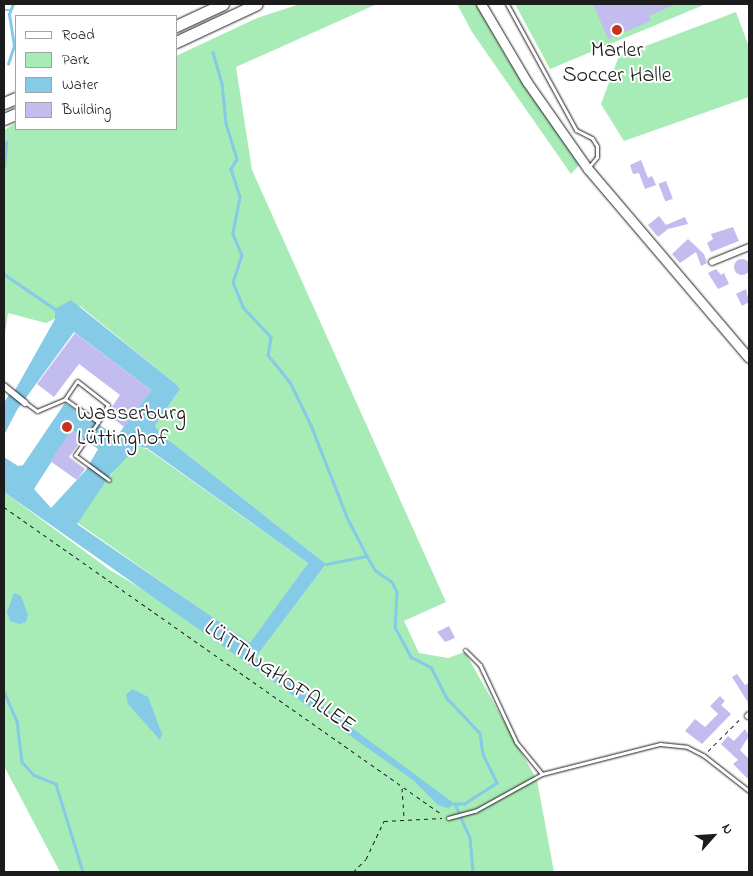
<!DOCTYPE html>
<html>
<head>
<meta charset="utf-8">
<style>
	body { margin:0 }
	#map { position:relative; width:753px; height:876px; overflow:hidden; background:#fff; font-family:"Indie Flower",sans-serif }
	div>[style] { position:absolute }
	.green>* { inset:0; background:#a7ebb6 }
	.water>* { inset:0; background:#85cae6 }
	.stream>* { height:2.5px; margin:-1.25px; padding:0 1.25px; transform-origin:1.25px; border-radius:1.25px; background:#85cae6 }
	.building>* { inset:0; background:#c2bcef; transform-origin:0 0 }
	.round { border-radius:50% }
	.path>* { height:1px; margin-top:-0.5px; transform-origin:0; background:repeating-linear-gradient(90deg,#1c1c1c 0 4px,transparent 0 8px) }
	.roads { filter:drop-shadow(0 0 1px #1c1c1c) drop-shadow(0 0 1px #1c1c1c) }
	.service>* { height:3px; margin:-1.5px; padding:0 1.5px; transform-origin:1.5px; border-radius:1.5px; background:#fff }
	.minor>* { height:6px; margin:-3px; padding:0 3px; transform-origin:3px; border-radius:3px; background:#fff }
	.secondary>* { height:9px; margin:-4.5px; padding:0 4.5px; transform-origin:4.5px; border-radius:4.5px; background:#fff }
	.motorway>* { height:11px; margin:-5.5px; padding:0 5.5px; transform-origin:5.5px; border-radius:5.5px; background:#fff }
	.dots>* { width:14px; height:14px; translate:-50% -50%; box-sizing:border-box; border:2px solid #fff; border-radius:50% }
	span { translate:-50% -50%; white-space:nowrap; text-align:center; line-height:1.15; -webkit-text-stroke:4px #fff; paint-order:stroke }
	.poi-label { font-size:22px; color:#1c1c1c }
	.left { translate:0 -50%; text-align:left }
	.street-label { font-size:22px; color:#1c1c1c }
	.frame { position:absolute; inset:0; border:5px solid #1c1c1c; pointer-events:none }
	.legend { position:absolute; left:15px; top:15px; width:162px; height:115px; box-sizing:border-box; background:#fff; border:1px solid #a4a4a4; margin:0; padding:6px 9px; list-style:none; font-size:15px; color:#1c1c1c }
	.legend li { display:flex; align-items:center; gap:10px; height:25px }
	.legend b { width:25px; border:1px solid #a4a4a4 }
	.north { position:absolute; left:688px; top:811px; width:50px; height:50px; -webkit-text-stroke:4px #fff; paint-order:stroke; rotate:64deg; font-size:14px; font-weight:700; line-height:20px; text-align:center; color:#1c1c1c }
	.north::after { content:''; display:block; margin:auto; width:18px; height:22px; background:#1c1c1c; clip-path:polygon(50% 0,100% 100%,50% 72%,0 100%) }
</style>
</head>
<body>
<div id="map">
	<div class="green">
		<div style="clip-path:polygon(300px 4px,377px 4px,236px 67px,252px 170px,446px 602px,404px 621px,419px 653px,448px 658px,465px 652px,537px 780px,554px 872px,60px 872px,4px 766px,4px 492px,110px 570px,256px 657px,326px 564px,161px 434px,155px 426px,180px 389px,176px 384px,80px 306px,46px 323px,8px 313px,4px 340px,4px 130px,16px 123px,16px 129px,176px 129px,176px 56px,257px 18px)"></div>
		<div style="clip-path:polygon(457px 4px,476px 4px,508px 60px,579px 165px,571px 174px,472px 32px)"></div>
		<div style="clip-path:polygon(515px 4px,706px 4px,550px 69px)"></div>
		<div style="clip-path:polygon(736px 12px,749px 47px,749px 97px,624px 141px,601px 104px,619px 56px)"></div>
		<div style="clip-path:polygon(137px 447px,147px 449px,308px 563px,250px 644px,75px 521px,130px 450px)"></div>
	</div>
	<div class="water">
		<div style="clip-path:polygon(evenodd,71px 300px,176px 384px,180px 389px,155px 426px,161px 434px,326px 564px,256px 657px,455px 804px,448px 808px,438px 805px,413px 780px,4px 492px,4px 457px,18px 466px,23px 465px,65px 403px,117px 436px,151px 390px,74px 332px,17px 410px,4px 435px,4px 403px,11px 391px,14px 392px,55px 319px,55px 309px,71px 300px,72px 430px,98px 449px,86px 470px,51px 508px,34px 489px,72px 430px,71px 300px,137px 447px,147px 448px,308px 563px,250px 643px,77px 524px,110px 475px,137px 447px)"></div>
		<div style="clip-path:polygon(14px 593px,21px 596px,28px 615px,26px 622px,19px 624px,10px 621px,7px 612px)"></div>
		<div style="clip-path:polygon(132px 689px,148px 697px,162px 734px,160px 740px,128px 704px,126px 695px)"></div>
	</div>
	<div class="stream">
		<div style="left:4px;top:10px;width:7px"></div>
		<div style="left:213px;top:52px;width:32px;rotate:74deg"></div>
		<div style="left:222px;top:83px;width:40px;rotate:84.3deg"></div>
		<div style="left:226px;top:123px;width:38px;rotate:73deg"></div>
		<div style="left:237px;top:159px;width:12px;rotate:121deg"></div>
		<div style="left:231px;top:169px;width:29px;rotate:72deg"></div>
		<div style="left:240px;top:197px;width:38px;rotate:101deg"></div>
		<div style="left:233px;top:234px;width:23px;rotate:67deg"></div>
		<div style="left:242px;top:255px;width:28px;rotate:108deg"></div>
		<div style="left:233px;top:282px;width:27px;rotate:68deg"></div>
		<div style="left:243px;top:307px;width:41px;rotate:47deg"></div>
		<div style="left:271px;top:337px;width:18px;rotate:99deg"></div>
		<div style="left:268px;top:355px;width:35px;rotate:51deg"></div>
		<div style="left:290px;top:382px;width:48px;rotate:64deg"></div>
		<div style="left:311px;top:425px;width:99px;rotate:68.6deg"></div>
		<div style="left:347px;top:517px;width:44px;rotate:62.9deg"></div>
		<div style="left:367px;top:556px;width:16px;rotate:60deg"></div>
		<div style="left:375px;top:570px;width:21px;rotate:35deg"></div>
		<div style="left:392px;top:582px;width:11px;rotate:63deg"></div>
		<div style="left:397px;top:592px;width:35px;rotate:93deg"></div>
		<div style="left:395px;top:627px;width:34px;rotate:62deg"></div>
		<div style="left:411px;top:657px;width:22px;rotate:27deg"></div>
		<div style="left:431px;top:667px;width:35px;rotate:63deg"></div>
		<div style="left:447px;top:698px;width:48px;rotate:46.7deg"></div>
		<div style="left:480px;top:733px;width:21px;rotate:82deg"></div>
		<div style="left:483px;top:754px;width:32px;rotate:64deg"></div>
		<div style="left:497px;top:783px;width:38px;rotate:147deg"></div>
		<div style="left:465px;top:804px;width:10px;rotate:180deg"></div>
		<div style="left:455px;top:804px;width:36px;rotate:66deg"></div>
		<div style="left:470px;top:837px;width:35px;rotate:85deg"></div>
		<div style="left:8px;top:64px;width:19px;rotate:-72deg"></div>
		<div style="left:14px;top:46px;width:32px;rotate:-99deg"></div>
		<div style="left:9px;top:14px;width:11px;rotate:-68deg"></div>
		<div style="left:4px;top:167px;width:25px;rotate:-85deg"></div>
		<div style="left:4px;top:274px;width:62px;rotate:34.5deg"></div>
		<div style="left:326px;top:564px;width:41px;rotate:-11.3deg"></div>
		<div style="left:4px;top:691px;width:33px;rotate:67deg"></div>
		<div style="left:17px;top:721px;width:41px;rotate:83deg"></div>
		<div style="left:22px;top:762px;width:18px;rotate:47deg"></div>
		<div style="left:34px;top:775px;width:24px;rotate:22deg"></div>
		<div style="left:56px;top:784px;width:92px;rotate:72.9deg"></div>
	</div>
	<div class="building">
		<div style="clip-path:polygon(593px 4px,676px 4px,649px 16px,651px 21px,608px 39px)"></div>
		<div style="clip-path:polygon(641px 160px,648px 178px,652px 176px,656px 185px,645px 189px,639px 173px,633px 174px,630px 165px)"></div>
		<div style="left:666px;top:181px;width:19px;height:8px;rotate:69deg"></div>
		<div style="clip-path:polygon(659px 216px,666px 225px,685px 217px,688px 224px,668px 229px,658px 237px,648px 225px)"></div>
		<div style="clip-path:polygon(733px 227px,739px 241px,711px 252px,707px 243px,713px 239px,711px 234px)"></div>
		<div style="clip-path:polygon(688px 239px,704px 254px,707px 263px,701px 266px,696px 252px,680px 263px,672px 254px)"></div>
		<div class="round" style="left:734px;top:259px;width:16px;height:16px"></div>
		<div style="clip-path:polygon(716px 269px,721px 275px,724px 273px,729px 284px,718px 289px,708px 273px)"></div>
		<div style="clip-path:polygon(746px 289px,749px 302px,742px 306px,736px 294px)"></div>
		<div style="clip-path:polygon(75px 333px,151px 390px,124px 427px,107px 414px,120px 395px,79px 364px,54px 397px,37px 384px)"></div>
		<div style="clip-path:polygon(72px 430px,83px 438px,69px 457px,85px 469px,77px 480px,50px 461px)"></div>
		<div style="clip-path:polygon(449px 626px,455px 638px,445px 642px,437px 632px)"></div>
		<div style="clip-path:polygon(737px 674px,745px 685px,749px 683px,749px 704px,732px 677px)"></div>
		<div style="clip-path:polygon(720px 696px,725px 701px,721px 705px,731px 714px,702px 744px,685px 731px,695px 719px,705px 727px,718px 714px,710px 706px)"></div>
		<div style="clip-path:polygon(745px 729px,749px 736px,740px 750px,749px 759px,749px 780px,733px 764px,738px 760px,721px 744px,728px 736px,734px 741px)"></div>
	</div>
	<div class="path">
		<div style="left:4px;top:507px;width:536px;rotate:35.05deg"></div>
		<div style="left:708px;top:751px;width:45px;rotate:-45deg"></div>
		<div style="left:402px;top:788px;width:31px;rotate:86deg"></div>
		<div style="left:353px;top:872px;width:18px;rotate:-45deg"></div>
		<div style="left:366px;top:859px;width:42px;rotate:-64.7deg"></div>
		<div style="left:384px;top:821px;width:58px;rotate:-3deg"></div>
	</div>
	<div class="roads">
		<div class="service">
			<div style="left:507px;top:4px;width:144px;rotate:61.3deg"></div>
			<div style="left:576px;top:130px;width:18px;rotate:27deg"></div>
			<div style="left:592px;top:138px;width:9px;rotate:58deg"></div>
			<div style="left:597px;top:146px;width:11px;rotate:90deg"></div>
			<div style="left:597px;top:157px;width:14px;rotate:129deg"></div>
			<div style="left:26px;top:403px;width:14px;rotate:36deg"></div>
			<div style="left:37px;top:411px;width:30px;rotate:-23deg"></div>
			<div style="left:65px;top:399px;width:40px;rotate:34.9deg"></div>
			<div style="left:98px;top:422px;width:20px;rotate:-60deg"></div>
			<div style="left:108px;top:405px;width:39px;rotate:-142deg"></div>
			<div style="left:77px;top:381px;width:22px;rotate:124deg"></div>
			<div style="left:98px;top:422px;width:40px;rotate:124.9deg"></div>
			<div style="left:75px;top:455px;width:42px;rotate:36.3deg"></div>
			<div style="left:465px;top:650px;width:21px;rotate:45deg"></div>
			<div style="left:480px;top:665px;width:85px;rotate:64.9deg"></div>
			<div style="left:516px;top:742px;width:41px;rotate:50.9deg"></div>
			<div style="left:448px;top:818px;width:28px;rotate:-15deg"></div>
			<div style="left:475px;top:811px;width:77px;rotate:-28.9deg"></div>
			<div style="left:542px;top:774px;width:122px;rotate:-14.3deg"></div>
			<div style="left:660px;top:744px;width:27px;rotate:6deg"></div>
			<div style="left:687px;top:747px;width:18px;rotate:27deg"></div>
			<div style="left:703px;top:755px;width:58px;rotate:38deg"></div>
		</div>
		<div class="minor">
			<div style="left:712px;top:262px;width:40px;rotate:-22deg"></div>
			<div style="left:4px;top:386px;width:27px;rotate:39deg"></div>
			<div style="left:748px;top:716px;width:1px;rotate:-45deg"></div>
		</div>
		<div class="secondary">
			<div style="left:481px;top:4px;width:91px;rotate:59.5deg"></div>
			<div style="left:527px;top:82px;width:106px;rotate:55deg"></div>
			<div style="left:588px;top:169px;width:248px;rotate:49.6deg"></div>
		</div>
		<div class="motorway">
			<div style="left:176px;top:26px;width:52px;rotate:-25.1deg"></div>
			<div style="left:176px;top:42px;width:89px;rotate:-25.1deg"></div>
			<div style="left:4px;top:103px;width:13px;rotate:-23deg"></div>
			<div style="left:4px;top:119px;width:13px;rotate:-23deg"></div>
		</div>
	</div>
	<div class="dots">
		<div style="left:617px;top:30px;background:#c8321e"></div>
		<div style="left:67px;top:427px;background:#c8321e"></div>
	</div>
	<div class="poi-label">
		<span style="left:617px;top:64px">Marler<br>Soccer Halle</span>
		<span class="left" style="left:77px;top:427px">Wasserburg<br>Lüttinghof</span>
	</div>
	<div class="street-label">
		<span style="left:279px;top:678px;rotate:35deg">LÜTTINGHOFALLEE</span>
	</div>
	<div class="frame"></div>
	<ul class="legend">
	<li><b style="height:6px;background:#fff"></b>Road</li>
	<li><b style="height:14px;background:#a7ebb6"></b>Park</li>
	<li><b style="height:14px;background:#85cae6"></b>Water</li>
	<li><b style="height:14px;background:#c2bcef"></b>Building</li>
	</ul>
	<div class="north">N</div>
</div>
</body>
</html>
